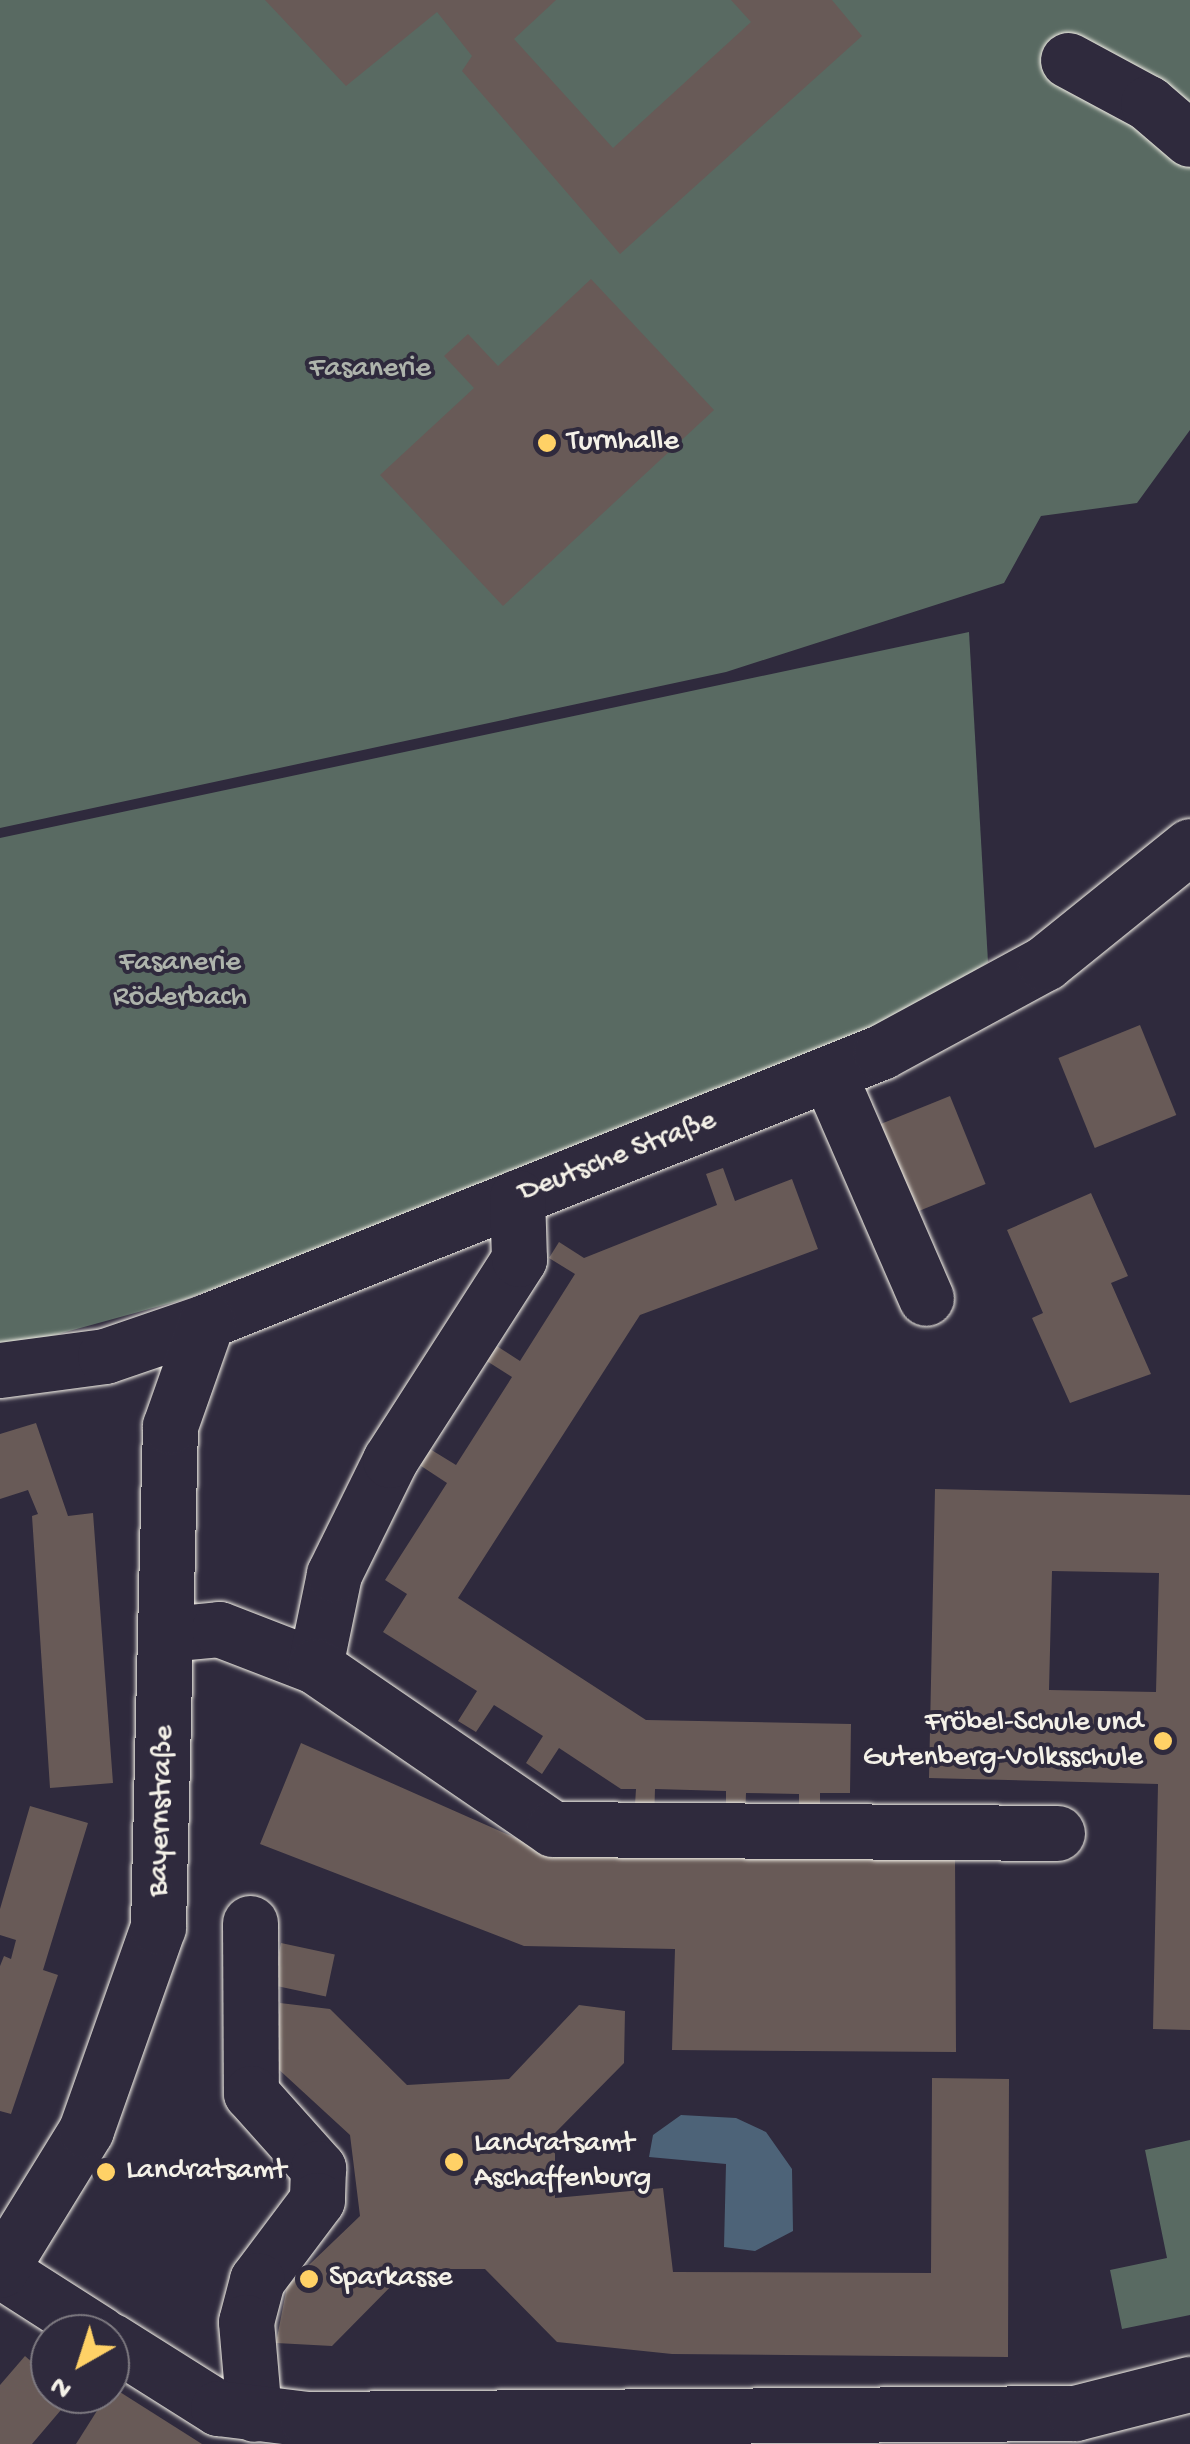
<!DOCTYPE html>
<html>
<head>
<meta charset="utf-8">
<style>
	body { margin:0 }
	#map { position:relative; width:1190px; height:2444px; overflow:hidden; background:#2f2a3d; font-family:"Gochi Hand",sans-serif }
	div>[style] { position:absolute }
	.green>* { inset:0; background:#596a62 }
	.water>* { inset:0; background:#4d6378 }
	.building>* { inset:0; background:#685a57; transform-origin:0 0 }
	.roads { filter:drop-shadow(0 0 2px #f4f1e8) drop-shadow(0 0 2px #f4f1e8) }
	.minor>* { height:55px; margin:-27.5px; padding:0 27.5px; transform-origin:27.5px; border-radius:27.5px; background:#2f2a3d }
	.dots>* { width:28px; height:28px; translate:-50% -50%; box-sizing:border-box; border:5px solid #2f2a3d; border-radius:50% }
	span { translate:-50% -50%; white-space:nowrap; text-align:center; line-height:1.15; -webkit-text-stroke:8px #2f2a3d; paint-order:stroke }
	.park-label { font-size:30px; color:#aeb4ac }
	.poi-label { font-size:30px; color:#f4f1e8 }
	.left { translate:0 -50%; text-align:left }
	.right { translate:-100% -50%; text-align:right }
	.street-label { font-size:30px; color:#f4f1e8 }
	.north { position:absolute; left:30px; top:2314px; width:100px; height:100px; box-sizing:border-box; background:#2f2a3d; border:2px solid #7e7a81; border-radius:50%; rotate:219deg; font-size:28px; font-weight:700; line-height:40px; text-align:center; color:#f4f1e8 }
	.north::after { content:''; display:block; margin:auto; width:35px; height:45px; background:#ffd166; clip-path:polygon(50% 0,100% 100%,50% 72%,0 100%) }
</style>
</head>
<body>
<div id="map">
	<div class="green">
		<div style="clip-path:polygon(0 0,1190px 0,1190px 430px,1137px 503px,1041px 516px,1004px 583px,726px 672px,0 828px)"></div>
		<div style="clip-path:polygon(969px 632px,988px 962px,863px 1045px,186px 1299px,0 1350px,0 838px)"></div>
		<div style="clip-path:polygon(1190px 2140px,1190px 2315px,1122px 2329px,1110px 2270px,1167px 2258px,1145px 2150px)"></div>
	</div>
	<div class="water">
		<div style="clip-path:polygon(681px 2115px,736px 2118px,766px 2132px,792px 2169px,793px 2231px,755px 2251px,724px 2247px,726px 2164px,649px 2157px,653px 2135px)"></div>
	</div>
	<div class="building">
		<div style="clip-path:polygon(265px 0,556px 0,514px 39px,613px 148px,751px 22px,731px 0,832px 0,862px 36px,620px 254px,462px 71px,472px 56px,437px 12px,346px 86px)"></div>
		<div style="clip-path:polygon(591px 279px,714px 410px,503px 606px,380px 475px,474px 388px,444px 356px,468px 334px,498px 366px)"></div>
		<div style="left:1140px;top:1025px;width:97px;height:88px;rotate:68deg"></div>
		<div style="left:950px;top:1096px;width:95px;height:88px;rotate:68deg"></div>
		<div style="clip-path:polygon(723px 1168px,735px 1201px,792px 1179px,818px 1249px,640px 1315px,458px 1598px,646px 1720px,851px 1724px,850px 1793px,820px 1793px,820px 1826px,799px 1825px,799px 1794px,746px 1793px,745px 1822px,726px 1822px,726px 1791px,655px 1789px,654px 1821px,634px 1820px,636px 1789px,621px 1789px,559px 1748px,542px 1774px,526px 1763px,543px 1736px,494px 1705px,476px 1732px,458px 1721px,477px 1691px,383px 1632px,407px 1594px,385px 1580px,447px 1483px,415px 1462px,425px 1446px,456px 1465px,512px 1377px,482px 1358px,492px 1343px,520px 1361px,575px 1274px,549px 1258px,559px 1242px,584px 1258px,717px 1205px,706px 1174px)"></div>
		<div style="clip-path:polygon(1091px 1193px,1128px 1276px,1111px 1283px,1151px 1374px,1070px 1403px,1032px 1318px,1043px 1313px,1007px 1230px)"></div>
		<div style="clip-path:polygon(36px 1423px,68px 1516px,93px 1513px,113px 1783px,50px 1788px,32px 1516px,38px 1514px,28px 1490px,0 1499px,0 1434px)"></div>
		<div style="clip-path:polygon(evenodd,935px 1489px,1190px 1495px,1190px 2030px,1153px 2029px,1158px 1784px,929px 1778px,935px 1489px,1052px 1571px,1159px 1573px,1156px 1692px,1049px 1690px,1052px 1571px)"></div>
		<div style="clip-path:polygon(301px 1743px,545px 1851px,955px 1854px,956px 2052px,672px 2050px,675px 1949px,524px 1946px,260px 1844px)"></div>
		<div style="clip-path:polygon(30px 1806px,88px 1823px,43px 1970px,58px 1975px,11px 2114px,0 2111px,0 1966px,4px 1956px,11px 1959px,16px 1940px,0 1935px,0 1909px)"></div>
		<div style="left:281px;top:1943px;width:55px;height:43px;rotate:12deg"></div>
		<div style="clip-path:polygon(280px 2003px,330px 2009px,407px 2085px,509px 2079px,579px 2005px,625px 2011px,624px 2063px,555px 2133px,555px 2198px,663px 2188px,673px 2272px,931px 2273px,932px 2078px,1009px 2079px,1008px 2357px,672px 2354px,557px 2342px,485px 2269px,408px 2269px,332px 2346px,276px 2343px,287px 2286px,360px 2216px,350px 2135px,275px 2066px)"></div>
		<div style="clip-path:polygon(25px 2356px,50px 2378px,50px 2394px,72px 2397px,32px 2444px,0 2444px,0 2385px)"></div>
		<div style="clip-path:polygon(112px 2387px,202px 2444px,76px 2444px)"></div>
	</div>
	<div class="roads">
		<div class="minor">
			<div style="left:1068px;top:60px;width:91px;rotate:28.3deg"></div>
			<div style="left:1148px;top:103px;width:55px;rotate:40.6deg"></div>
			<div style="left:829px;top:1075px;width:243px;rotate:66.5deg"></div>
			<div style="left:0;top:1370px;width:106px;rotate:-7.6deg"></div>
			<div style="left:105px;top:1356px;width:108px;rotate:-18.9deg"></div>
			<div style="left:207px;top:1321px;width:726px;rotate:-21.76deg"></div>
			<div style="left:881px;top:1052px;width:187px;rotate:-28.5deg"></div>
			<div style="left:1045px;top:963px;width:186px;rotate:-38.9deg"></div>
			<div style="left:168px;top:1634px;width:51px;rotate:-5.6deg"></div>
			<div style="left:219px;top:1629px;width:103px;rotate:21.1deg"></div>
			<div style="left:315px;top:1666px;width:94px;rotate:-78.3deg"></div>
			<div style="left:334px;top:1574px;width:127px;rotate:-63.8deg"></div>
			<div style="left:390px;top:1460px;width:239px;rotate:-57.3deg"></div>
			<div style="left:519px;top:1259px;width:62px;rotate:-91.8deg"></div>
			<div style="left:315px;top:1666px;width:288px;rotate:34.4deg"></div>
			<div style="left:553px;top:1829px;width:504px;rotate:0.45deg"></div>
			<div style="left:250px;top:1923px;width:170px;rotate:89.7deg"></div>
			<div style="left:251px;top:2093px;width:101px;rotate:48.2deg"></div>
			<div style="left:318px;top:2168px;width:32px;rotate:92deg"></div>
			<div style="left:317px;top:2200px;width:100px;rotate:126.9deg"></div>
			<div style="left:257px;top:2280px;width:43px;rotate:104.7deg"></div>
			<div style="left:246px;top:2322px;width:92px;rotate:85deg"></div>
			<div style="left:100px;top:2334px;width:119px;rotate:-147.4deg"></div>
			<div style="left:0;top:2270px;width:164px;rotate:-58.4deg"></div>
			<div style="left:86px;top:2130px;width:215px;rotate:-70.5deg"></div>
			<div style="left:158px;top:1927px;width:501px;rotate:-88.63deg"></div>
			<div style="left:170px;top:1426px;width:111px;rotate:-70.6deg"></div>
			<div style="left:110px;top:2340px;width:128px;rotate:32.2deg"></div>
			<div style="left:218px;top:2408px;width:90px;rotate:7deg"></div>
			<div style="left:307px;top:2419px;width:768px;rotate:-0.45deg"></div>
			<div style="left:1075px;top:2413px;width:119px;rotate:-14.2deg"></div>
		</div>
	</div>
	<div class="dots">
		<div style="left:547px;top:443px;background:#ffd166"></div>
		<div style="left:1163px;top:1741px;background:#ffd166"></div>
		<div style="left:454px;top:2162px;background:#ffd166"></div>
		<div style="left:106px;top:2172px;background:#ffd166"></div>
		<div style="left:309px;top:2279px;background:#ffd166"></div>
	</div>
	<div class="park-label">
		<span style="left:370px;top:370px">Fasanerie</span>
		<span style="left:180px;top:981px">Fasanerie<br>Röderbach</span>
	</div>
	<div class="poi-label">
		<span class="left" style="left:567px;top:443px">Turnhalle</span>
		<span class="right" style="left:1143px;top:1741px">Fröbel-Schule und<br>Gutenberg-Volksschule</span>
		<span class="left" style="left:474px;top:2162px">Landratsamt<br>Aschaffenburg</span>
		<span class="left" style="left:126px;top:2172px">Landratsamt</span>
		<span class="left" style="left:329px;top:2279px">Sparkasse</span>
	</div>
	<div class="street-label">
		<span style="left:618px;top:1158px;rotate:-21deg">Deutsche Straße</span>
		<span style="left:163px;top:1811px;rotate:-88deg">Bayernstraße</span>
	</div>
	<div class="north">N</div>
</div>
</body>
</html>
